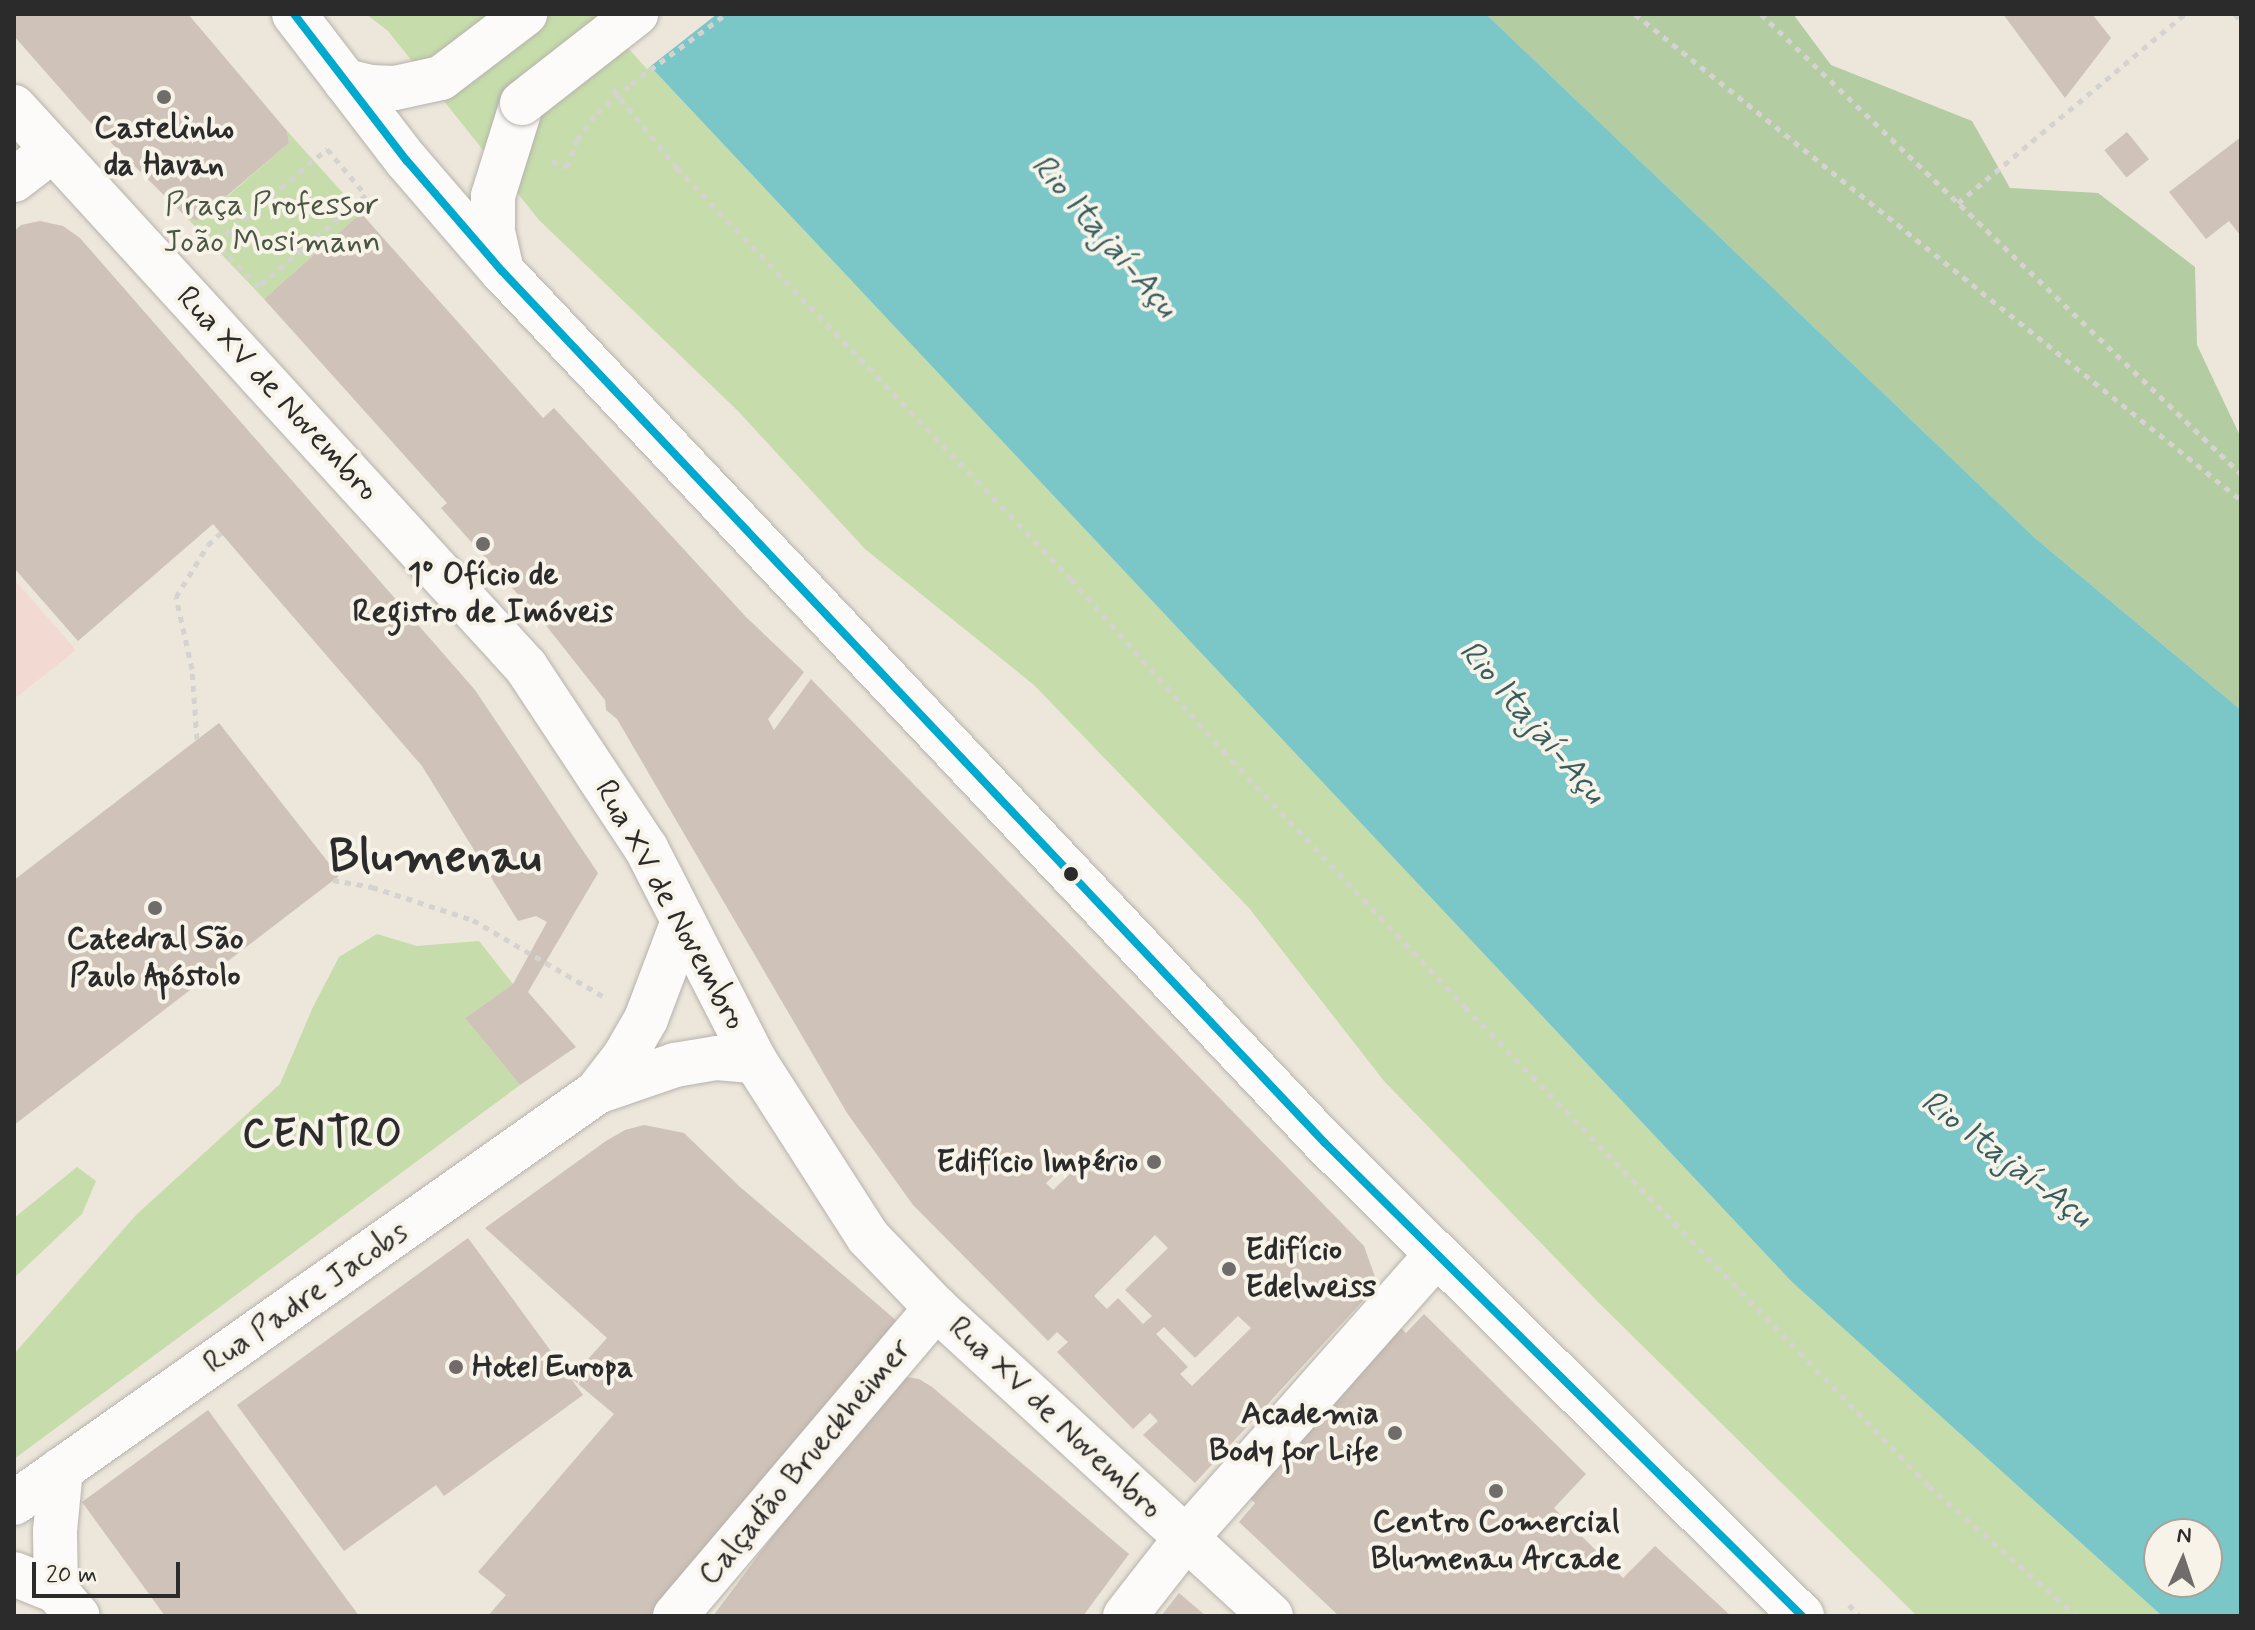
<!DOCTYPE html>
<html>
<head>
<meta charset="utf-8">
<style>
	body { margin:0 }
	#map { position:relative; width:2255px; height:1630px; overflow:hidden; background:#ece6db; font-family:Mynerve,sans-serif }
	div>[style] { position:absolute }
	.built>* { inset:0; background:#f2dad3 }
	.green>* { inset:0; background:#c6ddab }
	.forest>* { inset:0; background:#b3cca1 }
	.water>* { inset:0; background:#7bc7c8 }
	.pier>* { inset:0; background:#ece6db }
	.building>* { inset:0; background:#cfc2b8; transform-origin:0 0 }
	.path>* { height:5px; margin-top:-2.5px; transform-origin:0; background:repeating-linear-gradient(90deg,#d5d3d0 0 6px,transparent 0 12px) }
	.roads { filter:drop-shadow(0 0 2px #b6b2ac) drop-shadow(0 0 2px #b6b2ac) }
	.minor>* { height:44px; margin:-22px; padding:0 22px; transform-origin:22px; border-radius:22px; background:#fcfbfa }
	.major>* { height:44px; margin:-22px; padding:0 22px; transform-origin:22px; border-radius:22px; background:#fcfbfa }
	.path-bridge>* { height:5px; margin-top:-2.5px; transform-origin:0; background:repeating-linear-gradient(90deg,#d5d3d0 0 6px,transparent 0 12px) }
	.bridges { filter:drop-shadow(0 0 2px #b6b2ac) drop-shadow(0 0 2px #b6b2ac) }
	.major-bridge>* { height:44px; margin:-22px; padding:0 22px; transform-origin:22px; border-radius:22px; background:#fcfbfa }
	.bus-1>* { height:8px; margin:-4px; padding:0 4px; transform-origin:4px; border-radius:4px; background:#00a9ce }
	.dots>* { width:22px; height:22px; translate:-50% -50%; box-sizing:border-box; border:4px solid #f7f3e8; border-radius:50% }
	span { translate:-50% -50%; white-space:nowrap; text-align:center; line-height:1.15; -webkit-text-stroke:8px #f7f3e8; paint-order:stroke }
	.poi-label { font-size:32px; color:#2b2b2b; font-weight:700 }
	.right { translate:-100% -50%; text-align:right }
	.left { translate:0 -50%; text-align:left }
	.park-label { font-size:32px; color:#4a5641 }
	.street-label { font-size:32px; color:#2b2b2b }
	.water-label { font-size:34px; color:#365d5f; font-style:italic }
	.district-label { font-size:40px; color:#2b2b2b; font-weight:700; letter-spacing:2px }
	.town-label { font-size:48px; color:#2b2b2b; font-weight:700 }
	.frame { position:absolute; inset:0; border:16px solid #2b2b2b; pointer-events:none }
	.north { position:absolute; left:2143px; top:1518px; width:80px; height:80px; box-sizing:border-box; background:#f7f3e8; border:2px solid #a5a39c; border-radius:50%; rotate:3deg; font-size:22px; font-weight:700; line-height:32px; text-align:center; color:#2b2b2b }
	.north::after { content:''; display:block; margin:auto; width:28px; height:36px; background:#6f6c69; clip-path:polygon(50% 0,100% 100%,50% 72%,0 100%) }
	.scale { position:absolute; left:32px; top:1562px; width:148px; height:36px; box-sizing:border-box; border:4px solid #2b2b2b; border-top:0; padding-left:10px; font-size:24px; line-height:28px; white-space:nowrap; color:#2b2b2b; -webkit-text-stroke:6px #f7f3e8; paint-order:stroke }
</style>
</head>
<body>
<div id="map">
	<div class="built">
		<div style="clip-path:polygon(14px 579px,76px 650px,14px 699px)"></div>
	</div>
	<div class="green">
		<div style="clip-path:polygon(366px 14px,601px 14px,1792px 1282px,2162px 1616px,1917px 1616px,1598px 1302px,1384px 1081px,1249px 908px,1034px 685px,865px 549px,738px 411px,539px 220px,388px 31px)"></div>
		<div style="clip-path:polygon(287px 131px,361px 213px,264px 299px,185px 216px,197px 221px,207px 214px,289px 143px)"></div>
		<div style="clip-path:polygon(377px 934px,417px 946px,479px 941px,513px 984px,465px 1018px,520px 1085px,14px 1459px,14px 1354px,136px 1215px,280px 1084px,313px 1007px,339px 957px)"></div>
		<div style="clip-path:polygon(77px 1167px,96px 1181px,82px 1214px,14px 1278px,14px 1218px)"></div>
	</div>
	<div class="forest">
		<div style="clip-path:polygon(1486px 14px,1793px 14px,1831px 65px,1972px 121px,2010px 188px,2098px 193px,2195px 267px,2197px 345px,2241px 438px,2241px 710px,2035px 538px)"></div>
	</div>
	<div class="water">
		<div style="clip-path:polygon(evenodd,601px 14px,1486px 14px,2035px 538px,2241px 710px,2241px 1616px,2162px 1616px,1792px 1282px,601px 14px,2159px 1534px,2207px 1534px,2207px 1582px,2159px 1582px,2159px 1534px)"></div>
	</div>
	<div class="pier">
		<div style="clip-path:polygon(597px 14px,717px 14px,647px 69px)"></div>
	</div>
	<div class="building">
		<div style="clip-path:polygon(14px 14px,188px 14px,287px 131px,289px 143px,197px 221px,185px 216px,87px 119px,14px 36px)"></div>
		<div style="clip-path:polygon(2003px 14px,2092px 14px,2111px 38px,2065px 98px)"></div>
		<div style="left:2127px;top:132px;width:35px;height:29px;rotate:51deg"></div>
		<div style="clip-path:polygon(2241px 137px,2241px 236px,2229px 221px,2206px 239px,2169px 192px)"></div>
		<div style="clip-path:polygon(evenodd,361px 213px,543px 418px,554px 408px,746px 617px,804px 672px,768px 719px,774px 730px,811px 679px,1364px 1246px,1375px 1277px,1370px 1293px,1195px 1483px,1143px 1435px,1158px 1421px,1150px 1413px,1133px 1429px,1057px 1352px,1068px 1342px,1057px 1332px,1048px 1341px,913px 1205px,847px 1113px,617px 719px,606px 710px,605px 700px,548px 628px,441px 508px,447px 503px,264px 299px,361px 213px,1071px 1159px,1078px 1166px,1053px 1190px,1046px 1183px,1071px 1159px,361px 213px,1155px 1235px,1168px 1248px,1125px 1290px,1152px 1316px,1143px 1324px,1118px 1298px,1107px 1309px,1094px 1296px,1155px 1235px,361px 213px,1238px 1316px,1251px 1328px,1192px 1386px,1180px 1374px,1188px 1367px,1156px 1334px,1164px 1327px,1195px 1358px,1238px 1316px)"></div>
		<div style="clip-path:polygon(40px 221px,63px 226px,80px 238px,475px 690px,598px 873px,528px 992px,576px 1047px,520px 1085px,465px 1018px,513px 984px,547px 922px,536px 916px,518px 921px,422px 766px,213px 524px,78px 641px,14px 568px,14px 231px,21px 225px)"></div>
		<div style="clip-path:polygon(219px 723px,339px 876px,14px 1125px,14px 880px)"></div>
		<div style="clip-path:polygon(644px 1125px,684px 1133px,739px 1186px,904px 1327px,654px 1616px,488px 1616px,506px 1595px,478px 1572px,614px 1414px,571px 1378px,607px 1338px,485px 1228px,606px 1141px,625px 1130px)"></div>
		<div style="clip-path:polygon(468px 1238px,583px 1395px,444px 1496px,436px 1485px,344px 1551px,237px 1405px)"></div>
		<div style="clip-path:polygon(1424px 1314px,1586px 1474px,1554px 1508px,1623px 1578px,1655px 1546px,1731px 1616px,1339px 1616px,1239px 1522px,1255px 1503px,1247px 1496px,1399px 1326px,1406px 1333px)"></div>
		<div style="clip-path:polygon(906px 1377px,919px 1379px,932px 1387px,1129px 1554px,1083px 1616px,713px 1616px,805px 1493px)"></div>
		<div style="clip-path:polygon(208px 1410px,359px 1616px,165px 1616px,82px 1502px)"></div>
		<div style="clip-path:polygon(1179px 1593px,1206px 1616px,1161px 1616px)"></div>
	</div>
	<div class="path">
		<div style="left:1635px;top:14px;width:777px;rotate:38.73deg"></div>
		<div style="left:1761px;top:14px;width:665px;rotate:43.78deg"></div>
		<div style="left:2235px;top:14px;width:9px;rotate:49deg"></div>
		<div style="left:613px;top:89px;width:102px;rotate:51deg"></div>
		<div style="left:677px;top:168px;width:569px;rotate:46.21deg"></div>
		<div style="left:1071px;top:579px;width:230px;rotate:48.5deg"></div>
		<div style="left:1223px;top:751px;width:352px;rotate:46.6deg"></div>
		<div style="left:1465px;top:1007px;width:667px;rotate:45.91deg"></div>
		<div style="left:1929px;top:1486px;width:197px;rotate:41.3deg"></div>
		<div style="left:552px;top:161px;width:16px;rotate:22deg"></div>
		<div style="left:567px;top:167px;width:29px;rotate:-70deg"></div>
		<div style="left:1958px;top:203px;width:295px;rotate:-39.8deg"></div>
		<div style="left:207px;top:250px;width:157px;rotate:-40.1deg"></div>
		<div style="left:327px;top:149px;width:60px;rotate:49.7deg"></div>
		<div style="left:366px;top:195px;width:140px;rotate:139.6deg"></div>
		<div style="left:259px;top:286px;width:62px;rotate:-135.7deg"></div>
		<div style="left:197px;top:739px;width:70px;rotate:-94.1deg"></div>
		<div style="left:192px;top:669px;width:74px;rotate:-102.5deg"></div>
		<div style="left:176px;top:597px;width:61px;rotate:-58.4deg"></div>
		<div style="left:208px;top:545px;width:18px;rotate:-43deg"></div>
		<div style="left:333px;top:880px;width:40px;rotate:10deg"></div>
		<div style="left:372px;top:887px;width:106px;rotate:18.1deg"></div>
		<div style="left:473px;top:920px;width:154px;rotate:30.4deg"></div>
		<div style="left:1849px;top:1605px;width:16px;rotate:45deg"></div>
	</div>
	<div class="roads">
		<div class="minor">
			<div style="left:14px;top:107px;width:759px;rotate:47.56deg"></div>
			<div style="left:526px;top:667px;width:217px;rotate:56.5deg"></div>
			<div style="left:646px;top:848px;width:239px;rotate:62.9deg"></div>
			<div style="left:755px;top:1061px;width:209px;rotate:57.3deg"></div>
			<div style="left:868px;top:1237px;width:98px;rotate:46.2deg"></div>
			<div style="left:936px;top:1308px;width:455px;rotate:42.6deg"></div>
			<div style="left:14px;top:180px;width:49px;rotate:-37.6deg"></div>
			<div style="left:597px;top:1092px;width:44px;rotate:-52.4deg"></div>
			<div style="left:624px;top:1057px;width:44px;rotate:-59.9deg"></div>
			<div style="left:646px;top:1019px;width:105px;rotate:-69.3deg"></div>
			<div style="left:14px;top:1503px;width:713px;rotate:-35.18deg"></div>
			<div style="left:597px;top:1092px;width:83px;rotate:-19.1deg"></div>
			<div style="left:675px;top:1065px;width:43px;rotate:-9.5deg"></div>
			<div style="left:717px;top:1058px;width:38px;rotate:5deg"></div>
			<div style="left:14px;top:1574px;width:45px;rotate:22deg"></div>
			<div style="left:56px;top:1591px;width:33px;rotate:49deg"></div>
			<div style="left:56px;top:1591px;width:60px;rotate:-91deg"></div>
			<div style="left:55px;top:1531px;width:62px;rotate:-84.5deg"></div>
			<div style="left:675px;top:1616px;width:404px;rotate:-49.7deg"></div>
			<div style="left:1125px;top:1616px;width:99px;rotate:-52deg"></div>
			<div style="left:1186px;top:1538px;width:378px;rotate:-48.5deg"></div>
		</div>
		<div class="major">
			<div style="left:294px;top:14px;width:185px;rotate:52.5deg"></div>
			<div style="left:407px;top:161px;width:145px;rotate:49.2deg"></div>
			<div style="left:502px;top:271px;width:1199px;rotate:46.66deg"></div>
			<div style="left:1325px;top:1143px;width:672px;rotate:44.76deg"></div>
			<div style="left:345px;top:81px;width:26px;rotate:13deg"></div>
			<div style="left:370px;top:87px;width:25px;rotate:2deg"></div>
			<div style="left:395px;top:88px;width:47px;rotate:-12.3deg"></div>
			<div style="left:441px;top:78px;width:106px;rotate:-37.3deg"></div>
			<div style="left:502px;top:271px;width:40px;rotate:-103deg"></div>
			<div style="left:493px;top:232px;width:36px;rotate:-90deg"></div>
			<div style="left:493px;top:196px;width:97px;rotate:-72.7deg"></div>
		</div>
	</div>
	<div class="path-bridge">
		<div style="left:577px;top:140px;width:34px;rotate:-53deg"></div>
		<div style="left:597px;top:113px;width:45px;rotate:-40.5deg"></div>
		<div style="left:631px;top:84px;width:118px;rotate:-36.4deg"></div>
	</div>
	<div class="bridges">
		<div class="major-bridge">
			<div style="left:522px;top:103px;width:145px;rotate:-38deg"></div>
		</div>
	</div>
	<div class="bus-1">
		<div style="left:294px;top:14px;width:185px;rotate:52.5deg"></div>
		<div style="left:407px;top:161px;width:145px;rotate:49.2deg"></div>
		<div style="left:502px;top:271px;width:1199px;rotate:46.66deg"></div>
		<div style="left:1325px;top:1143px;width:672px;rotate:44.76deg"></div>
	</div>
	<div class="dots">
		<div style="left:164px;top:97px;background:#6f6c69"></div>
		<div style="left:483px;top:544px;background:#6f6c69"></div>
		<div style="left:1071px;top:874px;background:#2b2b2b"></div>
		<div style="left:155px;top:908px;background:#6f6c69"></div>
		<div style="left:1154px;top:1162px;background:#6f6c69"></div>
		<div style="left:1229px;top:1269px;background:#6f6c69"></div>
		<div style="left:456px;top:1367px;background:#6f6c69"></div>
		<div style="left:1395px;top:1433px;background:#6f6c69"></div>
		<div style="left:1496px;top:1491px;background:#6f6c69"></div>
	</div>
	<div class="poi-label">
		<span style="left:164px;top:147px">Castelinho<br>da Havan</span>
		<span style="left:483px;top:594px">1º Ofício de<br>Registro de Imóveis</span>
		<span style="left:155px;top:958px">Catedral São<br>Paulo Apóstolo</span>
		<span class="right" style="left:1138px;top:1162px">Edifício Império</span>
		<span class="left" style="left:1245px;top:1269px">Edifício<br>Edelweiss</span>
		<span class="left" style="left:472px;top:1367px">Hotel Europa</span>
		<span class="right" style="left:1379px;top:1433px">Academia<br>Body for Life</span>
		<span style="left:1496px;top:1541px">Centro Comercial<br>Blumenau Arcade</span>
	</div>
	<div class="park-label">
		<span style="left:272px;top:224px">Praça Professor<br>João Mosimann</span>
	</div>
	<div class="street-label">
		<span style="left:277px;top:394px;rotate:47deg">Rua XV de Novembro</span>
		<span style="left:670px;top:905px;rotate:61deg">Rua XV de Novembro</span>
		<span style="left:306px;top:1298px;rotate:-35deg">Rua Padre Jacobs</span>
		<span style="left:1055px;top:1418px;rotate:43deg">Rua XV de Novembro</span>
		<span style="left:805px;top:1462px;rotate:-50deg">Calçadão Brueckheimer</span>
	</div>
	<div class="water-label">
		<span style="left:1104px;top:236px;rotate:49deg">Rio Itajaí-Açu</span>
		<span style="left:1532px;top:722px;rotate:49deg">Rio Itajaí-Açu</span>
		<span style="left:2006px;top:1159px;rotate:37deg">Rio Itajaí-Açu</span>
	</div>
	<div class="district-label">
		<span style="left:323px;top:1135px">CENTRO</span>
	</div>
	<div class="town-label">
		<span style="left:435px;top:858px">Blumenau</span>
	</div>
	<div class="frame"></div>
	<div class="north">N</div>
	<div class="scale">20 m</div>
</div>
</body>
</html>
